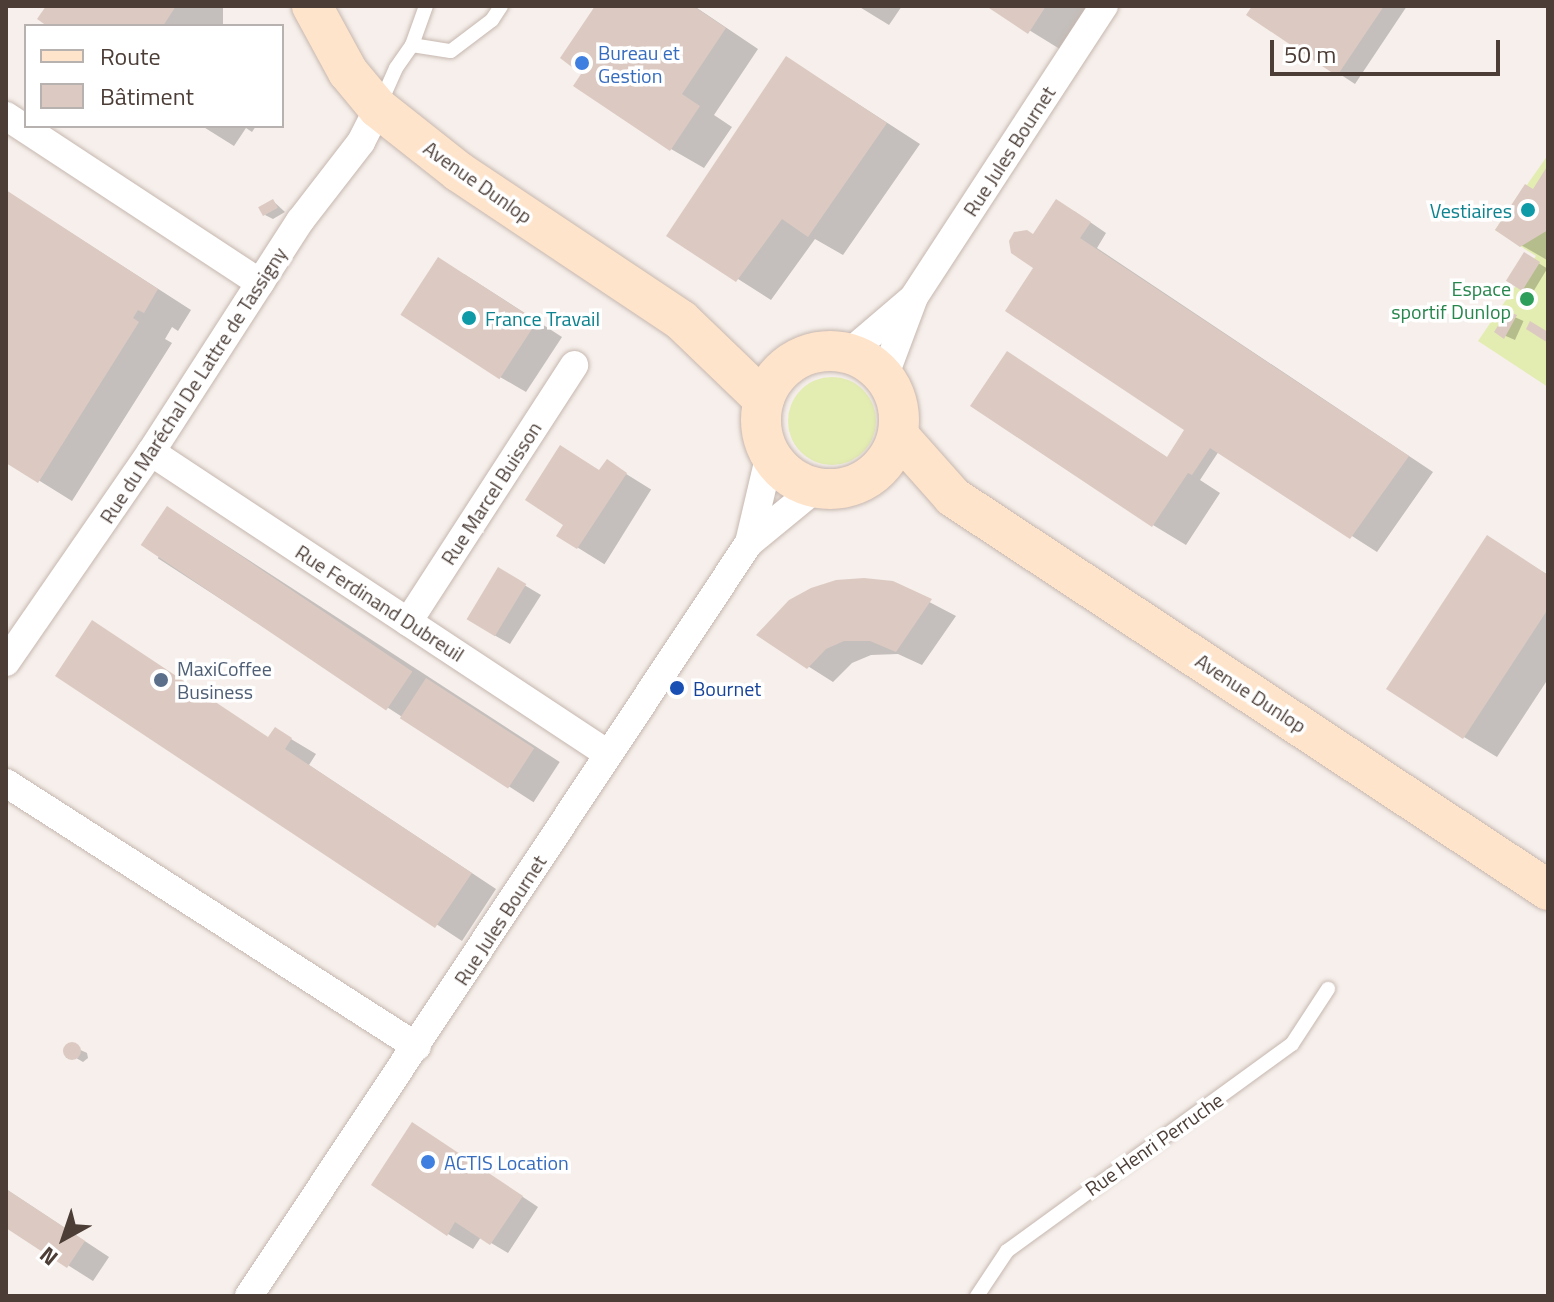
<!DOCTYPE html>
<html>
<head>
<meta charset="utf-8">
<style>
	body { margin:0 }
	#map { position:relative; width:1554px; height:1302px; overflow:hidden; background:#f6efeb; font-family:"Titillium Web",sans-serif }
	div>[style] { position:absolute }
	.green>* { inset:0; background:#e3edb1 }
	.round { border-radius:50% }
	.shadow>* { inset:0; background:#0003; transform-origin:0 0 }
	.building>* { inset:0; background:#dccac2; transform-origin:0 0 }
	.roads { filter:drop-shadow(0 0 2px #c6b7af) drop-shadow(0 0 2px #c6b7af) }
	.lane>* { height:14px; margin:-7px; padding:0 7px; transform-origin:7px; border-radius:7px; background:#fff }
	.street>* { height:28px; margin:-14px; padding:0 14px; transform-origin:14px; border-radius:14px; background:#fff }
	.secondary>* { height:40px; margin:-20px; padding:0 20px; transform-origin:20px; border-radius:20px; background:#ffe4cc }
	.secondary>.ring { margin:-20px; padding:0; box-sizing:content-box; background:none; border:40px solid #ffe4cc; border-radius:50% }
	.dots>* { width:22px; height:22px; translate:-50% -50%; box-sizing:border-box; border:4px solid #fff; border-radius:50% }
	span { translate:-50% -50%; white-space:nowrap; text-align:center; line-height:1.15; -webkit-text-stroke:7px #fff; paint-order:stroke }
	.shop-label { font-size:20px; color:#366cbe }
	.left { translate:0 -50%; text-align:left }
	.street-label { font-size:20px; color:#4c3e37 }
	.culture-label { font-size:20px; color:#0d838f }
	.right { translate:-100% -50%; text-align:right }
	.leisure-label { font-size:20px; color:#27864d }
	.service-label { font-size:20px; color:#4e5e75 }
	.transit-label { font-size:20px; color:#164399 }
	.frame { position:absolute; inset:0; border:8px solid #4c3e37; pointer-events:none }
	.legend { position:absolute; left:24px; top:24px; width:260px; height:104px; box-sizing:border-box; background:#fff; border:2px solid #b7b2af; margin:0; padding:10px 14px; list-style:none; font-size:24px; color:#4c3e37 }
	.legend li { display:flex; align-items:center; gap:16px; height:40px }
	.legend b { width:40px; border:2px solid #b7b2af }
	.north { position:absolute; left:24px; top:1198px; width:80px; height:80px; -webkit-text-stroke:6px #fff; paint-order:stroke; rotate:220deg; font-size:22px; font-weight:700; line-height:32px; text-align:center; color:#4c3e37 }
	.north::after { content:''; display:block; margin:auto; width:28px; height:36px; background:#4c3e37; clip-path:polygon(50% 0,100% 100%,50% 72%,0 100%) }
	.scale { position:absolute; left:1270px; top:40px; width:230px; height:36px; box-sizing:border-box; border:4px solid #4c3e37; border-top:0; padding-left:10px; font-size:24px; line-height:28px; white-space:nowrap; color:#4c3e37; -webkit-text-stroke:6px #fff; paint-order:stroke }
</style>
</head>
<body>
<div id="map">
	<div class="green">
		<div style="clip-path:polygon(1548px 155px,1548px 387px,1478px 341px,1536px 256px,1495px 230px)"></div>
		<div class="round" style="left:788px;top:377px;width:88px;height:88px"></div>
	</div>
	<div class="shadow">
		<div style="left:48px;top:6px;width:175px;height:20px"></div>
		<div style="clip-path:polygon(597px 6px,694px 6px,758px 49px,714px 115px,732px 127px,704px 168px,671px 149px,584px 73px)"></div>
		<div style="clip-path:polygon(858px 6px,902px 6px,889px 25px)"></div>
		<div style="clip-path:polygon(990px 6px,1092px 6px,1063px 51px)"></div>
		<div style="clip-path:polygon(1255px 6px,1407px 6px,1355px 84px,1257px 20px)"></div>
		<div style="clip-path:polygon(787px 58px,920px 144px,843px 255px,815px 239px,771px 300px,669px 235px)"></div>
		<div style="clip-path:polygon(202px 126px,256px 126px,252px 132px,246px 128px,234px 146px)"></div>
		<div style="clip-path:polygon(1548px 169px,1548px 259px,1547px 260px,1521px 245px,1534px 191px)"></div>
		<div style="clip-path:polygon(6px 191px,191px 310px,178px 331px,172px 327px,165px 339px,172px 343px,72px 501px,6px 460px)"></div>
		<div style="clip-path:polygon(273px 201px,285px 212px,273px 219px,265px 215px)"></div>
		<div style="clip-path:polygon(1074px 211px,1106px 233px,1097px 248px,1433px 472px,1377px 552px,1219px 451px,1200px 480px,1220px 493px,1186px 545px,1153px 525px,1028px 367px,1168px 458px,1187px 430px,1036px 268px,1034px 236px)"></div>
		<div style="left:1525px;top:255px;width:26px;height:30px;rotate:31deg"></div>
		<div style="clip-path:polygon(464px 274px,562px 337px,526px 392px,500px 377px)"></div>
		<div style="left:1508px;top:314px;width:17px;height:21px;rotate:24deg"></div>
		<div style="left:607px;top:462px;width:52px;height:88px;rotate:32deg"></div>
		<div style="left:184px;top:518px;width:448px;height:48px;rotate:33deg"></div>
		<div style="clip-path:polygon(1488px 538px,1548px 575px,1548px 679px,1497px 757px,1464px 737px)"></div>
		<div style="clip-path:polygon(499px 570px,541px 595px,510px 644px,494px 635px)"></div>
		<div style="clip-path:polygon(893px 583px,956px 616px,922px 665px,898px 654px,871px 655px,852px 663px,833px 682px,759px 635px)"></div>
		<div style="clip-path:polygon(58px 676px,270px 739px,276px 730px,316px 754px,309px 765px,496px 889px,462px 941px)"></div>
		<div style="clip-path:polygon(70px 1045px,87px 1053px,88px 1058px,83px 1062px,66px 1052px)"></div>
		<div style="clip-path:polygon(413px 1124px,538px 1207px,508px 1253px,481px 1237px,473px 1249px,448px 1234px)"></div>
		<div style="clip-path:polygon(6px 1189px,109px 1257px,93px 1281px,6px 1226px)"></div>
	</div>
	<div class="building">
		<div style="clip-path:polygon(46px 6px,176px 6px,163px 26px,47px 26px,37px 19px)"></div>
		<div style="clip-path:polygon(595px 6px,693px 6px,726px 28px,682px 94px,700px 106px,670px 151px,573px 86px,581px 74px,560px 58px)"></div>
		<div style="clip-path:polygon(986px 6px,1046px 6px,1028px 34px)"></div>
		<div style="clip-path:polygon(1252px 6px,1384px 6px,1337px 76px,1246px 15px)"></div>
		<div style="clip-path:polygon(786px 56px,887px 123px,808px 237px,782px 219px,736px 282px,666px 236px)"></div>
		<div style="clip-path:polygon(1548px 165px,1548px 230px,1520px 247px,1495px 230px,1525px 184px,1533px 189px)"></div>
		<div style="clip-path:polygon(6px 190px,158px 289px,144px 313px,138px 310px,133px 318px,139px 322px,38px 483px,6px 463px)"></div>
		<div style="left:273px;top:199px;width:10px;height:17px;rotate:61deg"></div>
		<div style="clip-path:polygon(1056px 199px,1091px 222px,1080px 238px,1409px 456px,1350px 539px,1210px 448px,1192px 475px,1188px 473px,1152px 527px,970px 406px,1007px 351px,1167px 457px,1184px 430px,1005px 311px,1033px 268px,1011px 253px,1009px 241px,1014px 232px,1027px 230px,1033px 234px)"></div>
		<div style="left:1524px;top:252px;width:19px;height:34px;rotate:32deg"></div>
		<div style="left:438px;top:257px;width:118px;height:69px;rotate:33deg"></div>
		<div style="clip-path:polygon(1507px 311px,1517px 315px,1504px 339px,1494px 332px)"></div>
		<div style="clip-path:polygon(1530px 321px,1548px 332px,1548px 343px,1526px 329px)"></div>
		<div style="clip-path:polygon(560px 445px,599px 470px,607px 459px,627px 473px,577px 549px,556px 536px,563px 525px,525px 500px)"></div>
		<div style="left:167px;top:506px;width:296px;height:47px;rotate:34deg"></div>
		<div style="clip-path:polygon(1487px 535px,1548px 575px,1548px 609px,1463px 739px,1386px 689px)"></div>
		<div style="left:498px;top:567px;width:33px;height:61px;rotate:31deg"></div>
		<div style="clip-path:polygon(864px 578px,893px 581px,932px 599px,896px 652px,870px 641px,844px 641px,826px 649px,807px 669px,756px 635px,789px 600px,811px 588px,836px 580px)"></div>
		<div style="clip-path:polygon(92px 620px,268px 737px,275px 727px,292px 738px,285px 749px,472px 873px,435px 928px,55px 676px)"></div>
		<div style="left:426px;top:678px;width:129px;height:48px;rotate:33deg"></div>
		<div class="round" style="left:63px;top:1042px;width:18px;height:18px"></div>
		<div style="clip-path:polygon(412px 1122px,523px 1196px,490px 1245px,455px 1222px,447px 1236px,371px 1185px)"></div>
		<div style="clip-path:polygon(6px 1189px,85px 1241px,67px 1268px,6px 1228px)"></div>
	</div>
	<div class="roads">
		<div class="lane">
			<div style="left:412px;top:45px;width:39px;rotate:9deg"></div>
			<div style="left:451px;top:51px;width:51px;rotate:-37.1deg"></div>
			<div style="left:492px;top:20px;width:17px;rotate:-57deg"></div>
			<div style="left:380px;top:104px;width:39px;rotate:-66deg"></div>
			<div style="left:396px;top:68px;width:28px;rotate:-55deg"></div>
			<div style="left:412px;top:45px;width:41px;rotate:-70.3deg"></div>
			<div style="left:977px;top:1296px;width:54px;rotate:-56.3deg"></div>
			<div style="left:1007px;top:1251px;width:352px;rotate:-36deg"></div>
			<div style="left:1292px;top:1044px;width:66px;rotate:-56.8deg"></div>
		</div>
		<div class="street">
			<div style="left:6px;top:116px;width:304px;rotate:33.3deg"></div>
			<div style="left:849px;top:353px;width:82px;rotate:-40.5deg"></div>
			<div style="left:884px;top:377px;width:85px;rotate:-69.4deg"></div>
			<div style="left:914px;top:297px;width:348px;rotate:-56.9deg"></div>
			<div style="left:151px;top:452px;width:548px;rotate:33.46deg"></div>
			<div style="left:749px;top:543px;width:91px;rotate:-76.7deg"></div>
			<div style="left:408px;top:622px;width:306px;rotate:-57.1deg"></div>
			<div style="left:6px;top:662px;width:255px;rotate:-55.4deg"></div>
			<div style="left:151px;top:452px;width:275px;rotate:-57.2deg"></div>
			<div style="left:300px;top:221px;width:100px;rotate:-52.3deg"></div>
			<div style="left:361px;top:142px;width:38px;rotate:-63deg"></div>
			<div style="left:6px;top:783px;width:488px;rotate:32.7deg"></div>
			<div style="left:249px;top:1296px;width:904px;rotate:-56.42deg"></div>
			<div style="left:749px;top:543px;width:87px;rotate:-39.4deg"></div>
		</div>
		<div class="secondary">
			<div style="left:312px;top:6px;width:75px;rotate:61.4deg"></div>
			<div style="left:348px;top:72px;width:47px;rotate:50.2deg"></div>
			<div style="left:378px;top:108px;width:103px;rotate:38.3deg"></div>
			<div style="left:459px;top:172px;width:267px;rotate:33.7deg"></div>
			<div style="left:681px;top:320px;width:115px;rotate:43.9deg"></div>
			<div class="ring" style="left:761px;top:351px;width:98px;height:98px"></div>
			<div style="left:898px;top:435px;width:83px;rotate:48.4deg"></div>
			<div style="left:953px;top:497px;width:713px;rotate:33.44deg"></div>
		</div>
	</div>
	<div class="dots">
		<div style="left:582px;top:63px;background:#3f7fe0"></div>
		<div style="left:1528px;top:210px;background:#0f9aa8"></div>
		<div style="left:1527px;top:299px;background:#2e9e5b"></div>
		<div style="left:469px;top:318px;background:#0f9aa8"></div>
		<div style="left:161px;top:680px;background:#5c6f8a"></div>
		<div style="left:677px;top:688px;background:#1a4fb4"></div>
		<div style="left:428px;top:1162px;background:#3f7fe0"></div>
	</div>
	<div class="shop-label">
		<span class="left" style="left:598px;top:64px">Bureau et<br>Gestion</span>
		<span class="left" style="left:444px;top:1162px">ACTIS Location</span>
	</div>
	<div class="street-label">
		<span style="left:1009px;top:151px;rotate:-57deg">Rue Jules Bournet</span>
		<span style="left:478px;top:182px;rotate:35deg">Avenue Dunlop</span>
		<span style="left:193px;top:385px;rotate:-57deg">Rue du Maréchal De Lattre de Tassigny</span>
		<span style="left:491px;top:493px;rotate:-57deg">Rue Marcel Buisson</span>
		<span style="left:380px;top:603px;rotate:33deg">Rue Ferdinand Dubreuil</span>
		<span style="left:1251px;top:693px;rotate:33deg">Avenue Dunlop</span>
		<span style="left:500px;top:920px;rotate:-57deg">Rue Jules Bournet</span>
		<span style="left:1154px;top:1144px;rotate:-35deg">Rue Henri Perruche</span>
	</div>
	<div class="culture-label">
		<span class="right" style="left:1512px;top:210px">Vestiaires</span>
		<span class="left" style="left:485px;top:318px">France Travail</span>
	</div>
	<div class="leisure-label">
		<span class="right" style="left:1511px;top:300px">Espace<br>sportif Dunlop</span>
	</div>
	<div class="service-label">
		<span class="left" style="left:177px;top:680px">MaxiCoffee<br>Business</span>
	</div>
	<div class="transit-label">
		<span class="left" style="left:693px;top:688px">Bournet</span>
	</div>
	<div class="frame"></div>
	<ul class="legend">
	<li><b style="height:10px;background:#ffe4cc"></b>Route</li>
	<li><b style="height:22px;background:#dccac2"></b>Bâtiment</li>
	</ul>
	<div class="north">N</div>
	<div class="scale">50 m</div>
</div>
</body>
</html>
